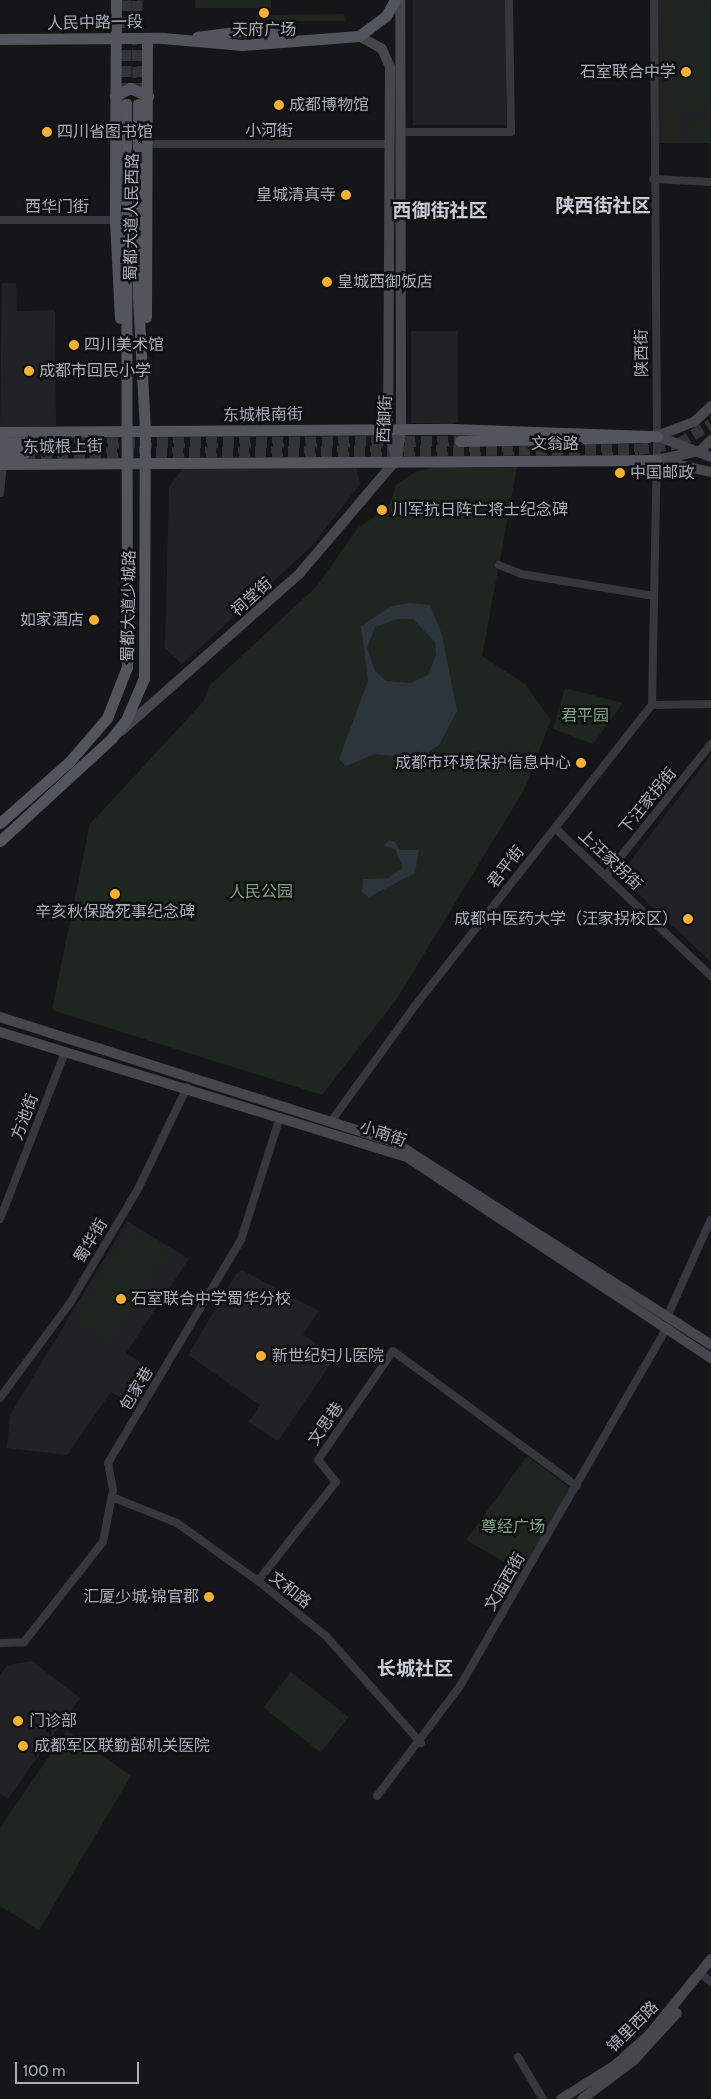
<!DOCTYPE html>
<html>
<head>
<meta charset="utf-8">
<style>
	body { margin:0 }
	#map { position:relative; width:711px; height:2099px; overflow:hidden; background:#161618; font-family:Cabin,"Noto Sans SC",sans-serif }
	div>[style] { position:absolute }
	.built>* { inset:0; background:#222225; transform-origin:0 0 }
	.green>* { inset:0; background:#1e261f; transform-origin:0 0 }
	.water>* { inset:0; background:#2c353c }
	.primary-tunnel>* { height:11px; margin-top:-5.5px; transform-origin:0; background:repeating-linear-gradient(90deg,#333438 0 11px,transparent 0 16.5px) }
	.street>* { height:8px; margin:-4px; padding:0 4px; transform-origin:4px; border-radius:4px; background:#37383d }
	.secondary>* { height:10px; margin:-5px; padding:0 5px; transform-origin:5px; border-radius:5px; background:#45474d }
	.primary>* { height:11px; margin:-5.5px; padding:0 5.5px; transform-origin:5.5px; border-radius:5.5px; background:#53555c }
	.dots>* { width:14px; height:14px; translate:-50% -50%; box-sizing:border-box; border:2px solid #111113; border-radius:50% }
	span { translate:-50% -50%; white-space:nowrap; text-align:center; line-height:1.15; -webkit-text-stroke:5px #111113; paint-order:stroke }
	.street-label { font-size:16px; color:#a8adb8 }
	.poi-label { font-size:16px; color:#a8adb8 }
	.right { translate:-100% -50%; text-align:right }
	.left { translate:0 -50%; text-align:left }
	.park-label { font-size:16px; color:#7fa381 }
	.quarter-label { font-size:19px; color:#c9ccd4; font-weight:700 }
	.scale { position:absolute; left:15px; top:2062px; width:124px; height:22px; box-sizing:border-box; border:2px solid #a8adb8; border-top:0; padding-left:6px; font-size:15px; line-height:18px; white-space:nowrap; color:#a8adb8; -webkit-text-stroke:4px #111113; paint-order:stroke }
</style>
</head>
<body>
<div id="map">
	<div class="built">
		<div style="left:413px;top:0;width:93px;height:125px"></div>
		<div style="left:658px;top:0;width:53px;height:143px"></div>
		<div style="clip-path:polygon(2px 283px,16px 283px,17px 311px,55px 310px,56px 426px,0 427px)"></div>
		<div style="left:411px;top:331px;width:47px;height:92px"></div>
		<div style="clip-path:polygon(185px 465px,356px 467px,360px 484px,312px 546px,182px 664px,165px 648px,169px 487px)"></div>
		<div style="clip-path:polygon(711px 755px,711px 962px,619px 876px)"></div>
		<div style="clip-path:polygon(127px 1221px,189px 1259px,126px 1353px,154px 1370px,132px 1405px,111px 1392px,67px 1455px,7px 1448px,10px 1415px)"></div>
		<div style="clip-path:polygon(242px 1270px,319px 1311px,303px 1334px,335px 1357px,278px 1441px,249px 1422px,260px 1405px,188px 1355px,236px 1274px)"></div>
		<div style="clip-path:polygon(32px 1661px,80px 1698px,8px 1799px,0 1793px,0 1675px,7px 1665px)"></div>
	</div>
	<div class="green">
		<div style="left:195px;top:0;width:76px;height:8px"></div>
		<div style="clip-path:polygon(666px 0,706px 0,711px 5px,711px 105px,698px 112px,678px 107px,678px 141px,668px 142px)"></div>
		<div style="clip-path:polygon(344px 14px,345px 21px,252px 21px,258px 15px)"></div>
		<div style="clip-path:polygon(695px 117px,711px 120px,711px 144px,691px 140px)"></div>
		<div style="clip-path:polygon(434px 467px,517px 467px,482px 656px,525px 684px,551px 720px,524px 790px,396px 1000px,322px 1095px,52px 1010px,90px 824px,203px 702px,210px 685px,316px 587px,358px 528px,375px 516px,379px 506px,390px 504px,396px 485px,415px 472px)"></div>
		<div style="clip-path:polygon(565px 688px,623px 703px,593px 744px,553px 729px)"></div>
		<div style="left:134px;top:1229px;width:42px;height:108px;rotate:33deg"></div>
		<div style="clip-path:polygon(527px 1456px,570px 1488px,522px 1572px,466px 1540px)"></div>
		<div style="left:291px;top:1672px;width:73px;height:45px;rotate:38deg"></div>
		<div style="clip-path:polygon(67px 1730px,131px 1776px,39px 1930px,0 1906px,0 1828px)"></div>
	</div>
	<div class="water">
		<div style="clip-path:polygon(evenodd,409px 603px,430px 605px,442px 635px,457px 711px,439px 745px,419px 759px,375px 754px,346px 766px,339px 759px,368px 681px,361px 626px,392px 606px,409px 603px,398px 619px,413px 619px,435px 642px,436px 655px,428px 675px,411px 683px,386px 681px,375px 671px,367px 648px,375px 627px,398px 619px)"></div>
		<div style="clip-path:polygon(388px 841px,394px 841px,400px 850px,419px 850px,415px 873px,369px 897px,362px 892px,363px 879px,388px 878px,403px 868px,395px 849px,384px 846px)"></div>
	</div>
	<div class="primary-tunnel">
		<div style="left:126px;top:0;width:104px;rotate:90deg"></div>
		<div style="left:137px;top:0;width:100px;rotate:89.4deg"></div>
		<div style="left:25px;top:443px;width:435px;rotate:-0.3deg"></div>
		<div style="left:24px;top:453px;width:614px;rotate:-0.37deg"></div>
		<div style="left:638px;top:449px;width:41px;rotate:-8.3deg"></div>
		<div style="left:679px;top:443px;width:37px;rotate:-31deg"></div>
	</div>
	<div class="street">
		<div style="left:400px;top:132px;width:111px"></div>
		<div style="left:511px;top:132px;width:132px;rotate:-90.9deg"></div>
		<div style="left:149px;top:144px;width:241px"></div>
		<div style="left:653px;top:179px;width:58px;rotate:3deg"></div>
		<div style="left:0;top:220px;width:115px"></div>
		<div style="left:0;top:493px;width:29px;rotate:-84deg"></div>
		<div style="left:499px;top:565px;width:24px;rotate:22deg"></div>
		<div style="left:521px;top:574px;width:135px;rotate:9.4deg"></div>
		<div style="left:652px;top:705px;width:269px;rotate:-88.9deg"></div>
		<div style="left:657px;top:436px;width:436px;rotate:-90.4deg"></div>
		<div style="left:652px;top:705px;width:59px;rotate:-1deg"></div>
		<div style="left:555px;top:828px;width:215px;rotate:43.5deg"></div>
		<div style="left:606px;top:875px;width:168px;rotate:-51.3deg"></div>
		<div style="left:332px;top:1120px;width:140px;rotate:-54deg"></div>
		<div style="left:414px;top:1007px;width:385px;rotate:-51.8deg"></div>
		<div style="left:0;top:1219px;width:179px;rotate:-68.7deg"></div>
		<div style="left:667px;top:1317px;width:107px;rotate:-65.8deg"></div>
		<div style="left:0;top:1398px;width:118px;rotate:-53.6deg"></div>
		<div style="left:70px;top:1303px;width:133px;rotate:-59.2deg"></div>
		<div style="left:138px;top:1189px;width:113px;rotate:-64.3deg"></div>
		<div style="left:112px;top:1497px;width:70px;rotate:21.8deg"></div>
		<div style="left:177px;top:1523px;width:100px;rotate:35.6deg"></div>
		<div style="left:258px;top:1581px;width:87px;rotate:39deg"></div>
		<div style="left:326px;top:1636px;width:143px;rotate:48.4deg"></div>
		<div style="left:258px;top:1581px;width:126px;rotate:-51.8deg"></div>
		<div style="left:336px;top:1482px;width:28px;rotate:-129deg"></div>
		<div style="left:318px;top:1460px;width:132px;rotate:-55.5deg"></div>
		<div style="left:393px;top:1351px;width:228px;rotate:36.3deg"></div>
		<div style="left:0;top:1643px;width:24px;rotate:-2deg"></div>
		<div style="left:24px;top:1642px;width:127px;rotate:-51.7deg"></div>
		<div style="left:103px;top:1542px;width:53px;rotate:-79.1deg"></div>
		<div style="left:113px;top:1490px;width:27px;rotate:-100deg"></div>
		<div style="left:108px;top:1463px;width:260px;rotate:-59.2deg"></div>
		<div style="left:241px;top:1240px;width:129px;rotate:-72.4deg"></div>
		<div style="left:377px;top:1796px;width:138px;rotate:-53deg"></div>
		<div style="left:460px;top:1686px;width:414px;rotate:-60deg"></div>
		<div style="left:705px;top:1977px;width:8px;rotate:40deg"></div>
		<div style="left:518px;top:2057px;width:49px;rotate:59.2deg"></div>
	</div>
	<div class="secondary">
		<div style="left:359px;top:36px;width:26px;rotate:29deg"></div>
		<div style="left:382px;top:49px;width:20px;rotate:66deg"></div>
		<div style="left:390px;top:67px;width:363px;rotate:90.3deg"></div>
		<div style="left:388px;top:430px;width:27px;rotate:73deg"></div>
		<div style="left:657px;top:436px;width:40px;rotate:-21deg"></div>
		<div style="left:694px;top:422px;width:23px;rotate:-43deg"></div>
		<div style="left:657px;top:436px;width:58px;rotate:21.3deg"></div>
		<div style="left:397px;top:459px;width:30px;rotate:-82deg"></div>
		<div style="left:401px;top:429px;width:429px;rotate:-90.1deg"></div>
		<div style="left:656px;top:460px;width:45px;rotate:-11.6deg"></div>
		<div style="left:700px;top:451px;width:16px;rotate:-45deg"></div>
		<div style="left:662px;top:461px;width:50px;rotate:12.7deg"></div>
		<div style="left:121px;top:731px;width:239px;rotate:-41.4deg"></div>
		<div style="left:300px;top:573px;width:150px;rotate:-49.6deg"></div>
		<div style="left:0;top:1017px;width:413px;rotate:17.6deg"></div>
		<div style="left:394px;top:1142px;width:376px;rotate:32.6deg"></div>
		<div style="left:0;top:1032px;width:426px;rotate:17.1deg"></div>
		<div style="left:407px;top:1157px;width:364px;rotate:33.5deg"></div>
		<div style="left:561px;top:2099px;width:62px;rotate:-31.9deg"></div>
		<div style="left:614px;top:2066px;width:47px;rotate:-41.5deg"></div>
		<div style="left:649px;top:2035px;width:98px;rotate:-50.8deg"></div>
		<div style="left:582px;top:2099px;width:64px;rotate:-36.7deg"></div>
		<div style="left:633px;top:2061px;width:65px;rotate:-47.5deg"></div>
	</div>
	<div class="primary">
		<div style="left:116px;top:0;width:220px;rotate:90.3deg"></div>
		<div style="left:115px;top:220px;width:98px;rotate:87.1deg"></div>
		<div style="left:197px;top:37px;width:51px;rotate:-7.8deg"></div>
		<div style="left:248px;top:30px;width:40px;rotate:8.5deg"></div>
		<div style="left:0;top:39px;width:163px;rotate:-0.4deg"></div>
		<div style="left:163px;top:38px;width:79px;rotate:5.1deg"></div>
		<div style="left:242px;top:45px;width:117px;rotate:-4.4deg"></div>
		<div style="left:359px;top:36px;width:34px;rotate:-37deg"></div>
		<div style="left:386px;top:16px;width:18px;rotate:-61deg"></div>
		<div style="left:115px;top:96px;width:17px;rotate:-28deg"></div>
		<div style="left:130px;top:88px;width:20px;rotate:24deg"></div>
		<div style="left:146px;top:317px;width:278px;rotate:-89.8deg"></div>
		<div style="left:0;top:432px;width:452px;rotate:-0.4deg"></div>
		<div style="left:452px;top:429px;width:205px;rotate:2deg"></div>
		<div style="left:460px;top:441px;width:188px;rotate:-1.2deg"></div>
		<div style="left:0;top:443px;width:25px"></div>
		<div style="left:0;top:453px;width:24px"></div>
		<div style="left:0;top:464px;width:656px;rotate:-0.35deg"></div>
		<div style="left:0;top:823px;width:92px;rotate:-41.5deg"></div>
		<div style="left:69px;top:762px;width:58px;rotate:-49.2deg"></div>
		<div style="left:107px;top:718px;width:55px;rotate:-68.6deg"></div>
		<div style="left:127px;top:667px;width:563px;rotate:-90.1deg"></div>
		<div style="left:0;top:841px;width:151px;rotate:-42.6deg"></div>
		<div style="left:111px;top:739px;width:24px;rotate:-52deg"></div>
		<div style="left:126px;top:720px;width:46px;rotate:-66.8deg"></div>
		<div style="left:144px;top:678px;width:247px;rotate:-89.8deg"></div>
		<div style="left:145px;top:431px;width:135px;rotate:-93deg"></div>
		<div style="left:138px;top:296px;width:192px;rotate:-90deg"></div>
	</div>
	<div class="dots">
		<div style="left:264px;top:13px;background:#f2b134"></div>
		<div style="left:686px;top:72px;background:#f2b134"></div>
		<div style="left:279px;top:105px;background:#f2b134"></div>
		<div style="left:47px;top:132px;background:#f2b134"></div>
		<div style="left:346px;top:195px;background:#f2b134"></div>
		<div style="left:327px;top:282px;background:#f2b134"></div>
		<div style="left:74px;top:345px;background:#f2b134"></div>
		<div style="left:29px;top:371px;background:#f2b134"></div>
		<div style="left:620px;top:473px;background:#f2b134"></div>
		<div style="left:382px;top:510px;background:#f2b134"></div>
		<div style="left:94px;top:620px;background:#f2b134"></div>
		<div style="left:581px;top:763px;background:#f2b134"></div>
		<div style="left:115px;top:894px;background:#f2b134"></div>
		<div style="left:688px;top:919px;background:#f2b134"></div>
		<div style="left:121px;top:1299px;background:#f2b134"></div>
		<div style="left:261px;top:1356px;background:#f2b134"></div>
		<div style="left:209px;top:1597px;background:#f2b134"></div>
		<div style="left:18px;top:1721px;background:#f2b134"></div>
		<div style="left:23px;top:1746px;background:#f2b134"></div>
	</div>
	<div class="street-label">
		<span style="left:95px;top:23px;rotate:-1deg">人民中路一段</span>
		<span style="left:269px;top:131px">小河街</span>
		<span style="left:57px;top:207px">西华门街</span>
		<span style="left:132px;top:217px;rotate:-89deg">蜀都大道人民西路</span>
		<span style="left:642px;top:353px;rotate:-91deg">陕西街</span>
		<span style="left:263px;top:415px;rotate:-1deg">东城根南街</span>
		<span style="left:385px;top:419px;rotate:-87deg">西御街</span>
		<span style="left:555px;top:444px">文翁路</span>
		<span style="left:63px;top:447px;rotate:-1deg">东城根上街</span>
		<span style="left:252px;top:597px;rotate:-42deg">祠堂街</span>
		<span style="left:129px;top:606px;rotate:-89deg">蜀都大道少城路</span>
		<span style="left:648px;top:801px;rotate:-51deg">下汪家拐街</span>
		<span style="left:610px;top:860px;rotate:43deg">上汪家拐街</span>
		<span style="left:506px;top:867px;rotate:-52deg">君平街</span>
		<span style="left:25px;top:1117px;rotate:-69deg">方池街</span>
		<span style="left:383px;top:1134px;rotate:19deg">小南街</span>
		<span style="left:91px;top:1241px;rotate:-59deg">蜀华街</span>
		<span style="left:137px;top:1389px;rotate:-59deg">包家巷</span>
		<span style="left:326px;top:1424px;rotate:-55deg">文思巷</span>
		<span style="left:505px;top:1582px;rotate:-60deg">文庙西街</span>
		<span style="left:290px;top:1590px;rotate:39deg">文和路</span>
		<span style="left:633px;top:2027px;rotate:-45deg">锦里西路</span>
	</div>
	<div class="poi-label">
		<span style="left:264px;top:30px">天府广场</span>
		<span class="right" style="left:676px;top:72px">石室联合中学</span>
		<span class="left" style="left:289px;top:105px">成都博物馆</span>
		<span class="left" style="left:57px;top:132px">四川省图书馆</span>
		<span class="right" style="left:336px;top:195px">皇城清真寺</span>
		<span class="left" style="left:337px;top:282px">皇城西御饭店</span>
		<span class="left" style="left:84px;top:345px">四川美术馆</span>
		<span class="left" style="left:39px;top:371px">成都市回民小学</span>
		<span class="left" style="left:630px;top:473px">中国邮政</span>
		<span class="left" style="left:392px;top:510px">川军抗日阵亡将士纪念碑</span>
		<span class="right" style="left:84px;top:620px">如家酒店</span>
		<span class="right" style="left:571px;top:763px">成都市环境保护信息中心</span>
		<span style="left:115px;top:912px">辛亥秋保路死事纪念碑</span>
		<span class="right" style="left:678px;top:919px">成都中医药大学（汪家拐校区）</span>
		<span class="left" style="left:131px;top:1299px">石室联合中学蜀华分校</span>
		<span class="left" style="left:272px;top:1356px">新世纪妇儿医院</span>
		<span class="right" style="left:199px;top:1597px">汇厦少城·锦官郡</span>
		<span class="left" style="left:29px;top:1721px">门诊部</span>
		<span class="left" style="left:34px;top:1746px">成都军区联勤部机关医院</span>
	</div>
	<div class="park-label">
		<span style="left:585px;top:716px">君平园</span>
		<span style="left:261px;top:892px">人民公园</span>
		<span style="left:513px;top:1527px">尊经广场</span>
	</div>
	<div class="quarter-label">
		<span style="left:603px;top:206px">陕西街社区</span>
		<span style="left:440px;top:211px">西御街社区</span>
		<span style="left:415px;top:1669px">长城社区</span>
	</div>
	<div class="scale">100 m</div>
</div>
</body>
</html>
